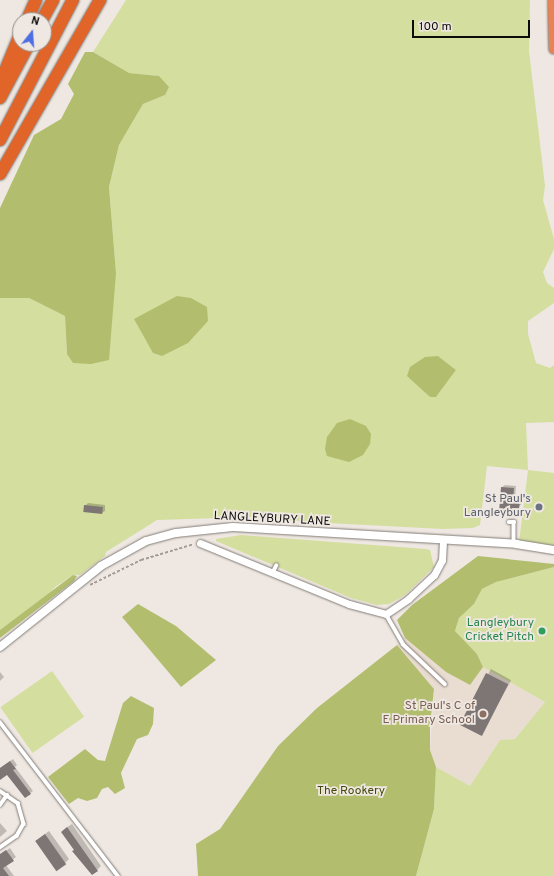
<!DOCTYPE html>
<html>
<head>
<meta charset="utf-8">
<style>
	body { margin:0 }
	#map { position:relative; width:554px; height:876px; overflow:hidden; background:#efe8e2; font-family:Overpass,sans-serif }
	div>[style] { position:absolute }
	.built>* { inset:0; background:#e9dcd1 }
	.green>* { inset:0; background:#d4de9f; transform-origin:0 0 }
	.forest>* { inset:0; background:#b2be6e }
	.shadow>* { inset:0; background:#0003; transform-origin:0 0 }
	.building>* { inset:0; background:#7e7674; transform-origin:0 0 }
	.path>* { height:1.5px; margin-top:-0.75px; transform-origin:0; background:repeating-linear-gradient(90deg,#a29c98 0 3px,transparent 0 5px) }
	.roads { filter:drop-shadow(0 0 1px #827c77) drop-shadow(0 0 1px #827c77) }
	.service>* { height:3.5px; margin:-1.75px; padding:0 1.75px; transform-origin:1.75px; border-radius:1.75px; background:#fff }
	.minor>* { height:7px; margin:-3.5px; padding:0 3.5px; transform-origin:3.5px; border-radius:3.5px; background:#fff }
	.tertiary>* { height:8px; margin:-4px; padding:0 4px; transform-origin:4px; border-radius:4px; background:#fff }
	.trunk>* { height:11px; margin:-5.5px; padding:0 5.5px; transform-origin:5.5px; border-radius:5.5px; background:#e78354 }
	.motorway>* { height:12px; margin:-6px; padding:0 6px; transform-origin:6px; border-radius:6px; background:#e16429 }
	.dots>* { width:11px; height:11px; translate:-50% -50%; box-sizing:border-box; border:2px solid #efe8e2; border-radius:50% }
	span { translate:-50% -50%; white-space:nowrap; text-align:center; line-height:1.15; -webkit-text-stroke:3.5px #efe8e2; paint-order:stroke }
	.worship-label { font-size:12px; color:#5b616d }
	.right { translate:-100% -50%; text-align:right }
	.street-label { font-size:12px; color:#0d0b09 }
	.leisure-label { font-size:12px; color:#27864d }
	.education-label { font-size:12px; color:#785e54 }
	.park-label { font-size:12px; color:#42480b }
	.north { position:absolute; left:12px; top:12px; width:40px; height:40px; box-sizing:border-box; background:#efe8e2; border:1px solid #95908b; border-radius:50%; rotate:17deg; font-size:11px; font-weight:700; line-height:16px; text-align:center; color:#0d0b09 }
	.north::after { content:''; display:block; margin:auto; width:14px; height:18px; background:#4e6ee2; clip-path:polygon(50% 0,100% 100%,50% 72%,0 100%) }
	.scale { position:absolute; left:412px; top:20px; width:118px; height:18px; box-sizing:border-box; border:2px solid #0d0b09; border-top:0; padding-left:5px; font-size:12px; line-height:14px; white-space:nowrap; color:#0d0b09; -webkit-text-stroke:3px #efe8e2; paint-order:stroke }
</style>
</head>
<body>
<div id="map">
	<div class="built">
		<div style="clip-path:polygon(405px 638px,446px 672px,470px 685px,483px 667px,545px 702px,515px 739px,500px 740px,470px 786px,436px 767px,430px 750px,434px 689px,397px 645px)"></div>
	</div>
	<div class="green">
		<div style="clip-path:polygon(evenodd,126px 0,530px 0,529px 51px,545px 186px,543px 200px,554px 239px,554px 249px,543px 272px,547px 283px,554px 288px,554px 303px,528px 321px,528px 334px,536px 363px,550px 368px,554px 365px,554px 422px,526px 423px,528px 470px,554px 473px,554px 546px,519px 542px,528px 470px,487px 466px,480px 525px,473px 528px,443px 529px,308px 522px,253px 517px,157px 520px,106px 552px,105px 556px,80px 575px,73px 575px,55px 587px,47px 596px,0 630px,0 298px,29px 298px,65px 316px,67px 354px,116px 273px,109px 187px,119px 145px,143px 104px,165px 95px,159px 76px,128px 73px,93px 52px,126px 0,438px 356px,456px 370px,436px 397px,430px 397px,424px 391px,438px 356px)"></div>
		<div style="clip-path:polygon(241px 535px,426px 549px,430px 550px,434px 567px,405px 595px,389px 604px,377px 605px,351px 598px,216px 541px,216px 539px)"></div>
		<div style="clip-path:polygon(554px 567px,554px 876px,416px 876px,434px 809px,436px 767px,470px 786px,500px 740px,515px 739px,545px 702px,483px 667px,477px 654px,455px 631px,459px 618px,474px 604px,482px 589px,496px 582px)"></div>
		<div style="left:52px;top:671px;width:56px;height:63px;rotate:55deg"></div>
	</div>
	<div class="forest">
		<div style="clip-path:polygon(85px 52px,93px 52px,129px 73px,159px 76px,169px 87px,165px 95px,143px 104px,119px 145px,109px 187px,116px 273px,109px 360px,91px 364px,73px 363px,67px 354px,65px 316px,29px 298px,0 298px,0 208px,34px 135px,61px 119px,74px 94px,68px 84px)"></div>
		<div style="clip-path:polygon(177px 296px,191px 298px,207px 307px,208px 321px,188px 343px,162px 356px,153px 353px,134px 319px)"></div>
		<div style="clip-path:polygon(438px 356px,456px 370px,436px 397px,430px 397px,407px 376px,410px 367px,425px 357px)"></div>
		<div style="clip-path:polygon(350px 419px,366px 426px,371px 434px,370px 444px,363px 455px,349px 462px,327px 456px,325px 449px,327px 437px,337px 423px)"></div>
		<div style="clip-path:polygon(478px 556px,554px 564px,554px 567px,496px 582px,482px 589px,474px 604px,459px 618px,455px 631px,477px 654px,483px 667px,470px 685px,446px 672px,405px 638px,397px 620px,412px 605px)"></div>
		<div style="clip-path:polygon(73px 575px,77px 576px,74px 581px,0 638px,0 630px)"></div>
		<div style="clip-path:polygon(138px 604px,176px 626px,216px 660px,181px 687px,122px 617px)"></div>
		<div style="clip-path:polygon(397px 645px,434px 689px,430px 726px,430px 750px,436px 767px,434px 809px,416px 876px,198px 876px,196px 844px,220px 829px,278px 746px,317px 708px)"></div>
		<div style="clip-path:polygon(131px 696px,154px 708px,153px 724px,148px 735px,137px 739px,121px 773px,125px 788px,115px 794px,108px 787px,102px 789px,97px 798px,87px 801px,78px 798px,69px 804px,48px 777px,85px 749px,98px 760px,105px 761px,123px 703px)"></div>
	</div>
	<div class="shadow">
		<div style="clip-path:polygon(505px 485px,516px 486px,515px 498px,522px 499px,521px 505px,514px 508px,511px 512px,502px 487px)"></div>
		<div style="clip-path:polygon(88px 503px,105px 505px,105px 511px,102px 513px,85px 506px)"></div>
		<div style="left:491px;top:669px;width:23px;height:63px;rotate:29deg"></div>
		<div style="clip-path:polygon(0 672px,4px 677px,0 681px)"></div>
		<div style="clip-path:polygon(13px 759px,17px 765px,15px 767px,33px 791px,25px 797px,7px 773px,0 775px,0 768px)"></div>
		<div style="clip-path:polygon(0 823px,7px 831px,0 837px)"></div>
		<div style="clip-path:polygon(72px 824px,101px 866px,97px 870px,66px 828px)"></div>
		<div style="clip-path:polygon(49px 831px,69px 859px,65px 863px,36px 841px)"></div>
		<div style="clip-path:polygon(10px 848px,16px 857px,6px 865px,14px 876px,0 876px,0 855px)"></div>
	</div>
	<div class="building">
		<div style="clip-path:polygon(501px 487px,514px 488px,513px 500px,520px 501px,519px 509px,512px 508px,512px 513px,499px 512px)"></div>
		<div style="left:84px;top:505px;width:19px;height:7px;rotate:6deg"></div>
		<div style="left:486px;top:673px;width:25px;height:58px;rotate:27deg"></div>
		<div style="clip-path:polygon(10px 761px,16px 769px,13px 770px,31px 794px,25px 798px,7px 775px,0 780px,0 768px)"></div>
		<div style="clip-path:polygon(67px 827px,98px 871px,92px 875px,72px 851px,74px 850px,61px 832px)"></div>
		<div style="left:45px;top:834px;width:37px;height:12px;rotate:55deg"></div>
		<div style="clip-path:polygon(6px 850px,14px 861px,3px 868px,9px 876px,0 876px,0 854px)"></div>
	</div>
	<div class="path">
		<div style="left:90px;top:585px;width:57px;rotate:-26.1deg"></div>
		<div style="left:141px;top:560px;width:55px;rotate:-16.8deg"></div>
	</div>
	<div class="roads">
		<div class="service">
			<div style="left:509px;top:522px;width:5px"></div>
			<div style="left:514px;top:522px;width:21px;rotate:90deg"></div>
			<div style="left:273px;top:572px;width:7px;rotate:-63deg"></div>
			<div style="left:386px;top:614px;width:34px;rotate:60deg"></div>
			<div style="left:403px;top:644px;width:58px;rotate:43.6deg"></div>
			<div style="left:0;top:722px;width:194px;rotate:52.5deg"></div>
			<div style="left:0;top:791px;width:22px;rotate:34deg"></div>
			<div style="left:18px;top:803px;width:22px;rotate:74deg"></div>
			<div style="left:24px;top:824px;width:14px;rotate:120deg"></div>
			<div style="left:17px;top:836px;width:21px;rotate:145deg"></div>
			<div style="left:0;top:805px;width:12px;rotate:-55deg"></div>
		</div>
		<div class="minor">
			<div style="left:200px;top:543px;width:161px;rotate:22.3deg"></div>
			<div style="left:349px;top:604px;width:38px;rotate:15deg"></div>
			<div style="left:386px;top:614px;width:27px;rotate:-34deg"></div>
			<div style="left:408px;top:599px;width:35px;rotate:-43deg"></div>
			<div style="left:434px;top:575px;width:17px;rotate:-62deg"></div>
			<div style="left:442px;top:560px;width:20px;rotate:-87deg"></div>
		</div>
		<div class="tertiary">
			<div style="left:0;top:647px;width:129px;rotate:-38.7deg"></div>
			<div style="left:101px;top:566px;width:51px;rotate:-29.1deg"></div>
			<div style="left:146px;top:541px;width:31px;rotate:-15deg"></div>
			<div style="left:176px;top:533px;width:57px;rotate:-6deg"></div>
			<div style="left:233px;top:527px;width:284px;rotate:3.4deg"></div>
			<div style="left:516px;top:544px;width:38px;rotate:9deg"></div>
		</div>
		<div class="trunk">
			<div style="left:553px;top:0;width:48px;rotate:88.8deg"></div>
		</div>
		<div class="motorway">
			<div style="left:27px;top:20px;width:22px;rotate:-66deg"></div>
			<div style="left:42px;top:20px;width:23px;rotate:-61deg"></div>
			<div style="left:0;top:83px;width:52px;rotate:-67.4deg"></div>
			<div style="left:0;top:98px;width:61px;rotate:-61.8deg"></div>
			<div style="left:0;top:140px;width:158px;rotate:-62.5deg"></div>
			<div style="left:0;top:174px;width:201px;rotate:-60.1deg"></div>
		</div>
	</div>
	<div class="dots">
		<div style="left:539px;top:507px;background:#6b7280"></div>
		<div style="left:542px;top:631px;background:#2e9e5b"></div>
		<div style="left:483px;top:714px;background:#8d6e63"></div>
	</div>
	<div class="worship-label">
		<span class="right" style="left:531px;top:507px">St Paul's<br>Langleybury</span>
	</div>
	<div class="street-label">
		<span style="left:272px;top:520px;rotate:3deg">LANGLEYBURY LANE</span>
	</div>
	<div class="leisure-label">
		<span class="right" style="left:534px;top:631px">Langleybury<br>Cricket Pitch</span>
	</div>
	<div class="education-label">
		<span class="right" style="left:475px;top:714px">St Paul's C of<br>E Primary School</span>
	</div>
	<div class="park-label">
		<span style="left:351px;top:792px">The Rookery</span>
	</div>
	<div class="north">N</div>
	<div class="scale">100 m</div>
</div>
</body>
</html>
